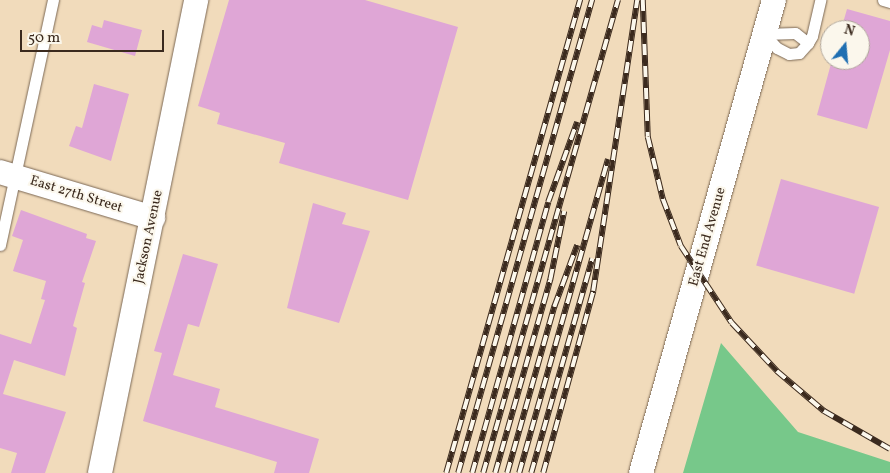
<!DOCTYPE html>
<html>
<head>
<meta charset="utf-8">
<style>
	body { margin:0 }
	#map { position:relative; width:890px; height:473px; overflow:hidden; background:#f1dbbb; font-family:Vollkorn,serif }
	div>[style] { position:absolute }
	.green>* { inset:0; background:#77c88a }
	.building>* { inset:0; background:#dfa6d6; transform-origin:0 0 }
	.roads { filter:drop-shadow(0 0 1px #7b6855) drop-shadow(0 0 1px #7b6855) }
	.lane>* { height:11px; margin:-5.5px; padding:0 5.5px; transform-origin:5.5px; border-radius:5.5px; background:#fff }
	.street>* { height:24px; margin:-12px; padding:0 12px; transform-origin:12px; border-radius:12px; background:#fff }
	.rail>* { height:5.5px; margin-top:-2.75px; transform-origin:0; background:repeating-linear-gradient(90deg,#fbf7ec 0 11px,#3b2a1e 0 22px); box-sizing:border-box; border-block:1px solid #3b2a1e }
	span { translate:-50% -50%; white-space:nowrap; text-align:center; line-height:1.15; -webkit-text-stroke:4px #fbf7ec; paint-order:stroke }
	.street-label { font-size:14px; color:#3b2a1e }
	.north { position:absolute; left:820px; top:20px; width:50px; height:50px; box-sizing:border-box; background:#fbf7ec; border:1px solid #aea59a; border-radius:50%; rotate:17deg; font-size:14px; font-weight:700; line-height:20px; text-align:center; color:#3b2a1e }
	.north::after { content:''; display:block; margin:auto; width:18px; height:22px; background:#1f6fb2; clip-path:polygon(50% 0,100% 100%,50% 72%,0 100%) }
	.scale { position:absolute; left:20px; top:30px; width:144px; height:22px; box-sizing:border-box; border:2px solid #3b2a1e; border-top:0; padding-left:6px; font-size:15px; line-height:18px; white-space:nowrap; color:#3b2a1e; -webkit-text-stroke:4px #fbf7ec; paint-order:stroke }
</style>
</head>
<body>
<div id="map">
	<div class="green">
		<div style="clip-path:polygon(721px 343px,798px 432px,890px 462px,890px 473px,683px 473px)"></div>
	</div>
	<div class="building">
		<div style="clip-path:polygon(229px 0,365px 0,458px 27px,408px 200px,279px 163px,285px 143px,217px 124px,220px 113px,198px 106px)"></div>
		<div style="clip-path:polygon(847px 9px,890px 21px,890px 50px,867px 129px,817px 115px,832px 60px,860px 60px,860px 30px,841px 30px)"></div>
		<div style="clip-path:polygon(104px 20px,142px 30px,135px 56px,87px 42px,92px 25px,102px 28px)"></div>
		<div style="clip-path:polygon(94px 84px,129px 94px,111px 161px,69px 146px,76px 126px,82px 128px)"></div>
		<div style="left:781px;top:179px;width:102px;height:90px;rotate:16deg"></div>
		<div style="clip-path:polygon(313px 203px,346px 213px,342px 224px,370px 231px,339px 323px,287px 308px)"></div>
		<div style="clip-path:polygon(21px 210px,87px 234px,86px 238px,96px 241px,82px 282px,85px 283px,73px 326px,77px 328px,65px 376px,14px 360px,3px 394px,66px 412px,45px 473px,11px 473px,17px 453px,0 448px,0 334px,31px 344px,45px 300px,41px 299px,46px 281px,13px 271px,23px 240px,12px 236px)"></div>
		<div style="clip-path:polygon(183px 254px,218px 264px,199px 327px,188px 324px,173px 375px,220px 389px,215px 407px,319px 439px,309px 473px,274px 473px,277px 462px,143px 421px,162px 353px,154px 351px)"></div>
	</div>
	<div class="roads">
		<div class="lane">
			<div style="left:883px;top:0;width:7px;rotate:16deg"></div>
			<div style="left:808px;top:43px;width:16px;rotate:-142deg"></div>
			<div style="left:795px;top:33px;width:31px;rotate:178deg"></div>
			<div style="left:764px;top:34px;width:19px;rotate:47deg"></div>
			<div style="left:777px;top:48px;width:13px;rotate:27deg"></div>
			<div style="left:789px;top:54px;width:10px;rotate:-6deg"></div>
			<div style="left:799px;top:53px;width:13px;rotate:-48deg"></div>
			<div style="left:808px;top:43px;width:8px;rotate:-60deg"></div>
			<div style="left:812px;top:36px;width:37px;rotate:-77deg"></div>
			<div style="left:0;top:245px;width:251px;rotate:-77.8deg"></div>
		</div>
		<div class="street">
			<div style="left:0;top:172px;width:160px;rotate:16.7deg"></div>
			<div style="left:100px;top:473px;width:483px;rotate:-78.5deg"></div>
			<div style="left:641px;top:473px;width:491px;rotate:-74.3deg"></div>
		</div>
	</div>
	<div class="rail">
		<div style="left:643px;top:0;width:137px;rotate:87.9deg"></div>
		<div style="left:648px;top:137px;width:64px;rotate:76.4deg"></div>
		<div style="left:663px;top:199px;width:50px;rotate:69deg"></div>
		<div style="left:681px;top:246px;width:92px;rotate:56.5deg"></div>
		<div style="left:732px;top:323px;width:66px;rotate:46.8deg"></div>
		<div style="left:777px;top:371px;width:62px;rotate:40.4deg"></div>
		<div style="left:824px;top:411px;width:76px;rotate:29.9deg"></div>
		<div style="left:446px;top:473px;width:492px;rotate:-74.2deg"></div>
		<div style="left:458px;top:473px;width:492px;rotate:-74.2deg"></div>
		<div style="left:472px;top:473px;width:281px;rotate:-74.3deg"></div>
		<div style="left:548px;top:202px;width:85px;rotate:-70.1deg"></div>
		<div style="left:483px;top:473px;width:492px;rotate:-74.1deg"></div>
		<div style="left:495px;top:473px;width:201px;rotate:-74.1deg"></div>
		<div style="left:550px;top:280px;width:70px;rotate:-78.5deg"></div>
		<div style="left:507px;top:473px;width:173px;rotate:-74.2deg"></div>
		<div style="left:554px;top:307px;width:66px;rotate:-69.6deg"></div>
		<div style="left:519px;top:473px;width:326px;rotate:-74.2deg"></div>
		<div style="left:531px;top:473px;width:223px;rotate:-74.1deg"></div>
		<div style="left:543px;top:473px;width:189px;rotate:-74.6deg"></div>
		<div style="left:593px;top:291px;width:294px;rotate:-81.4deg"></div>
	</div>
	<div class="street-label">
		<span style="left:76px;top:195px;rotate:17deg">East 27th Street</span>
		<span style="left:149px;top:237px;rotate:-78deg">Jackson Avenue</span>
		<span style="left:708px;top:237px;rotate:-74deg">East End Avenue</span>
	</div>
	<div class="north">N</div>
	<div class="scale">50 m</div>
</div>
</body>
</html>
